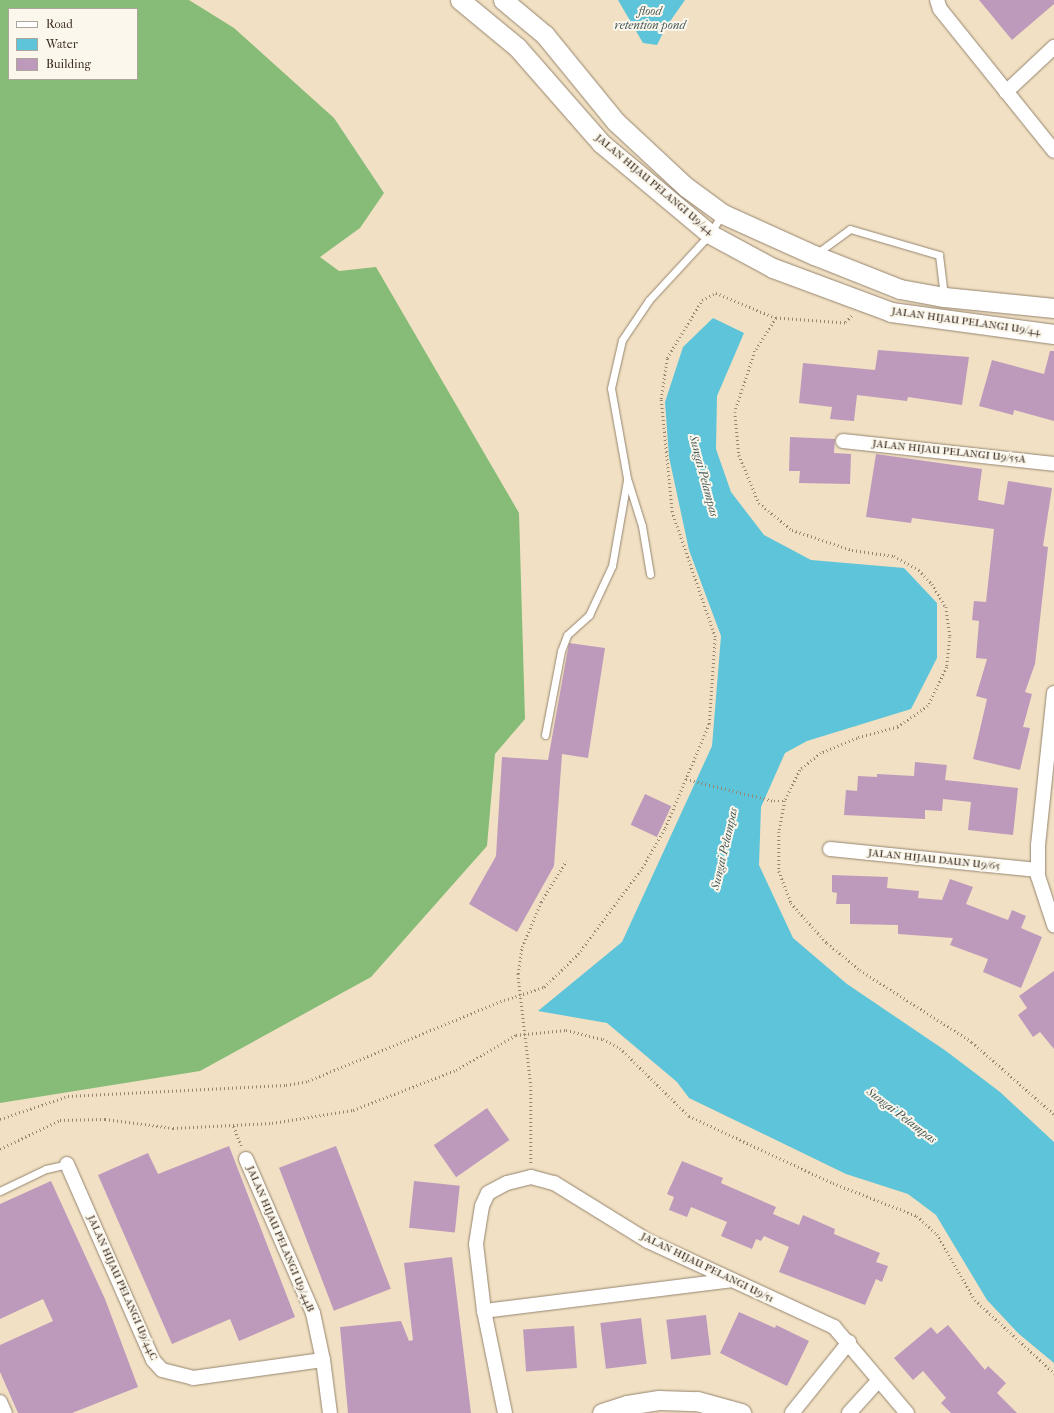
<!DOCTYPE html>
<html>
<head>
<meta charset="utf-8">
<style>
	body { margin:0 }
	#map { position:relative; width:1054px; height:1413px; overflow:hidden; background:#f1e0c3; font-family:"IM FELL French Canon",serif }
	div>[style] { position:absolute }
	.forest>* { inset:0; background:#86bc77 }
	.water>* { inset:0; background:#5dc4d9 }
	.building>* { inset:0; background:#bd9abb; transform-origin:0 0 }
	.path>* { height:2.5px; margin-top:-1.25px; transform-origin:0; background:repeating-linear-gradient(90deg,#968570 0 1px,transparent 0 4px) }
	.roads { filter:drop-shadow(0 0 1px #968570) drop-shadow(0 0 1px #968570) }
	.lane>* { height:7px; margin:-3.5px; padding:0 3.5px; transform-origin:3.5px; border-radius:3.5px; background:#fff }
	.street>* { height:14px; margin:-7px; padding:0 7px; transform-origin:7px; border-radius:7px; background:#fff }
	.secondary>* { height:19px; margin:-9.5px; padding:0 9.5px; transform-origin:9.5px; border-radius:9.5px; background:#fff }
	.path-bridge>* { height:2.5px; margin-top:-1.25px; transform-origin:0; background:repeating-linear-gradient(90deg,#968570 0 1px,transparent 0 4px) }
	span { translate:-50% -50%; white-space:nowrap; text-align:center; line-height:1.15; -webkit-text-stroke:4px #fbf7ec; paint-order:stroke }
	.street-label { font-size:11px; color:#3b2a1e }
	.water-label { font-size:12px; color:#455856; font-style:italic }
	.legend { position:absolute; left:8px; top:8px; width:130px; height:72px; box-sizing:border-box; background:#fbf7ec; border:1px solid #aea59a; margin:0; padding:5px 7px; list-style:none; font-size:12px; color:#3b2a1e }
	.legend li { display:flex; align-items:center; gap:8px; height:20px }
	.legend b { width:20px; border:1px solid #aea59a }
</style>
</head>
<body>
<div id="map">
	<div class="forest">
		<div style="clip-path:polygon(evenodd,0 0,189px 0,234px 28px,334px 118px,384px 193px,360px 228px,320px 257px,339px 271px,376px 267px,519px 513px,525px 719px,495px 754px,487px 846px,371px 977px,200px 1071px,0 1103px,0 0,9px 9px,137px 9px,137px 79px,9px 79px,9px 9px)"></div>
	</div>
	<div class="water">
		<div style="clip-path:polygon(618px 0,685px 0,666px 27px,657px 45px,643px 43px)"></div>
		<div style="clip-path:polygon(713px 318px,744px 333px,717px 396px,716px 449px,731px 492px,764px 535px,811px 560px,904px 568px,937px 603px,937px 658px,911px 709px,807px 741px,785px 753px,761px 807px,759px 865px,793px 938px,847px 984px,946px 1051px,1000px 1092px,1054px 1142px,1054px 1363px,1019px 1334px,987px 1300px,936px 1215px,908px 1194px,846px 1174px,689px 1098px,677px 1082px,607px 1023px,538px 1011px,622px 942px,712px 746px,721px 636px,689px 550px,669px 457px,665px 402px,683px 347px)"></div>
	</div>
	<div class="building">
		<div style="clip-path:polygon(979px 0,1054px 0,1054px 4px,1012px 40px)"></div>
		<div style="clip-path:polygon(878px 350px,969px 357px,962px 405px,908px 397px,907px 401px,857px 395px,854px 421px,830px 419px,832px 407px,799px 403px,803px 363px,875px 370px)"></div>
		<div style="clip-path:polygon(1050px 351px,1054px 351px,1054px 421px,1014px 410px,1013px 415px,979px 406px,992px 360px,1044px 374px)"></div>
		<div style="clip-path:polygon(790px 437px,835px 439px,834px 453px,851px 454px,850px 484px,799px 483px,800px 471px,789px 471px)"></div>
		<div style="clip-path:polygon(876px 454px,982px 469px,978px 500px,1004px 505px,1008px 481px,1052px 488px,1043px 546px,1048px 547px,1035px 664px,1025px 692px,1032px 694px,1023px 727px,1030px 728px,1020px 770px,973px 759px,987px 699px,976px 696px,987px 659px,976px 658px,979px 621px,972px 620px,974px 601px,986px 602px,994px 529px,912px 518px,911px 523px,866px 517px)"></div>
		<div style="clip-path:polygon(569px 643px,605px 648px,588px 758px,562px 754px,554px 866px,517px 932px,469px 904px,496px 856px,502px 757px,548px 760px)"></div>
		<div style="clip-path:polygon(915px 762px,947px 765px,945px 780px,1018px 788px,1013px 835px,968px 830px,971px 802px,943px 799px,942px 811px,925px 810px,925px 819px,844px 815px,846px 790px,857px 791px,858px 776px,877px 777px,877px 774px,914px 776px)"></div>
		<div style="left:645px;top:794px;width:29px;height:34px;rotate:25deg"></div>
		<div style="clip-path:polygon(832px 875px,888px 877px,887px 888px,919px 891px,918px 898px,942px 900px,950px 879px,973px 887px,966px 904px,1008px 920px,1012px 910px,1026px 916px,1021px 928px,1042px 937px,1021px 988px,983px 972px,988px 959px,950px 945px,953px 938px,898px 934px,898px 925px,850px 924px,850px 904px,836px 904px,837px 893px,832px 892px)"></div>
		<div style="clip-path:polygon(1054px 971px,1054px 1049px,1040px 1032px,1033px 1037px,1018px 1015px,1027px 1008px,1019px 996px)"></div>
		<div style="left:487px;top:1108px;width:39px;height:65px;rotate:55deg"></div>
		<div style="clip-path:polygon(229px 1146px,295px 1317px,239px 1341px,230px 1319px,172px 1344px,98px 1175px,148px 1153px,158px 1174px)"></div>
		<div style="left:336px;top:1146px;width:153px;height:61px;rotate:69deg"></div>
		<div style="clip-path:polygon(682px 1161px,723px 1178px,721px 1183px,776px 1207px,773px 1214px,799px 1225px,803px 1215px,835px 1229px,834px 1234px,880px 1253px,876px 1262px,888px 1266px,882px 1282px,876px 1279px,865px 1305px,779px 1272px,789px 1247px,764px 1236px,761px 1241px,756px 1239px,752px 1249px,721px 1236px,727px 1222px,691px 1207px,687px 1217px,669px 1210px,674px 1197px,667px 1194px)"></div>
		<div style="clip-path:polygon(51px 1181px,105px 1299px,138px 1387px,72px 1413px,18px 1413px,0 1372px,0 1345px,53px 1321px,43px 1299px,0 1319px,0 1204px)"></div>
		<div style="left:414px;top:1181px;width:46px;height:47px;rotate:6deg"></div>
		<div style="clip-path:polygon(452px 1257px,471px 1413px,348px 1413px,340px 1327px,401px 1321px,409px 1341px,413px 1340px,404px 1263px)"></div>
		<div style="clip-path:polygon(739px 1312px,775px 1328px,776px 1325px,809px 1341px,787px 1386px,720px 1353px)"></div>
		<div style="left:706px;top:1315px;width:40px;height:40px;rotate:83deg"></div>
		<div style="left:641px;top:1318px;width:46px;height:41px;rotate:83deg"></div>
		<div style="clip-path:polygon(948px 1325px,985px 1370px,988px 1366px,1006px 1383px,997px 1393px,1017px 1413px,951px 1413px,941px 1403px,946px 1398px,923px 1371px,913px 1380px,894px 1358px,931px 1327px,937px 1334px)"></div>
		<div style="left:574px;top:1326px;width:42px;height:51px;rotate:86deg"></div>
	</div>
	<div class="path">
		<div style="left:852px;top:316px;width:10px;rotate:135deg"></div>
		<div style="left:845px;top:323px;width:69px;rotate:-175.9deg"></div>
		<div style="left:776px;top:318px;width:39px;rotate:122deg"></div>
		<div style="left:755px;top:351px;width:64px;rotate:108.2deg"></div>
		<div style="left:735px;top:412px;width:43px;rotate:84.7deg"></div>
		<div style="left:739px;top:455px;width:52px;rotate:67.4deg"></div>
		<div style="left:759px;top:503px;width:43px;rotate:39.3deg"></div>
		<div style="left:792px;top:530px;width:63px;rotate:18.4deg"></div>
		<div style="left:852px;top:550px;width:42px;rotate:8.1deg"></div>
		<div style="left:894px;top:556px;width:29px;rotate:29deg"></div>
		<div style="left:919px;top:570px;width:19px;rotate:47deg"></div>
		<div style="left:932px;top:584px;width:27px;rotate:59deg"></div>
		<div style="left:946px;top:607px;width:30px;rotate:82deg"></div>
		<div style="left:950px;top:637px;width:30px;rotate:96deg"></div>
		<div style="left:947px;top:667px;width:43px;rotate:116deg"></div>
		<div style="left:928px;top:706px;width:37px;rotate:145deg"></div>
		<div style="left:898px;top:727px;width:42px;rotate:165deg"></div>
		<div style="left:857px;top:738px;width:39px;rotate:157deg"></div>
		<div style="left:821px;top:753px;width:27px;rotate:141deg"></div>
		<div style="left:800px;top:770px;width:34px;rotate:116deg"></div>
		<div style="left:785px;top:801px;width:32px;rotate:101deg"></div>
		<div style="left:779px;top:832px;width:39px;rotate:90deg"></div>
		<div style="left:779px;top:871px;width:34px;rotate:69deg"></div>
		<div style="left:791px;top:903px;width:54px;rotate:48deg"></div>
		<div style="left:827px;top:943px;width:43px;rotate:39.3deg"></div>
		<div style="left:860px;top:970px;width:133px;rotate:32.7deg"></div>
		<div style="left:972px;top:1042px;width:109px;rotate:41.3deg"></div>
		<div style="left:686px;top:779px;width:91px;rotate:14deg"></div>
		<div style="left:774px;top:801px;width:11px"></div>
		<div style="left:518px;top:974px;width:27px;rotate:-82deg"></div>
		<div style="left:522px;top:947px;width:49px;rotate:-67.1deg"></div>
		<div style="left:541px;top:902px;width:48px;rotate:-58.6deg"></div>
		<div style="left:526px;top:1042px;width:44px;rotate:83.5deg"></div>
		<div style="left:531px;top:1086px;width:77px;rotate:90deg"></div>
		<div style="left:0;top:1119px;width:72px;rotate:-18.7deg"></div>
		<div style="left:68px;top:1096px;width:218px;rotate:-2.9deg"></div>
		<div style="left:286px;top:1085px;width:22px;rotate:-10deg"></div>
		<div style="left:308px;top:1081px;width:212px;rotate:-22.5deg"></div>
		<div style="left:504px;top:1000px;width:42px;rotate:-18deg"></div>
		<div style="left:544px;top:987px;width:47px;rotate:-44.1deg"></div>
		<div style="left:578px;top:954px;width:107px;rotate:-53.3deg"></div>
		<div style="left:642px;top:868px;width:46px;rotate:-60.1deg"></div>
		<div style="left:665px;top:828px;width:113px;rotate:-67.1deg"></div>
		<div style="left:709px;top:724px;width:87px;rotate:-86.1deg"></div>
		<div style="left:715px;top:637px;width:132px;rotate:-109deg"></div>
		<div style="left:672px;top:512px;width:114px;rotate:-95.6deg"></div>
		<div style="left:661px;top:399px;width:41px;rotate:-81.7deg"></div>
		<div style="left:667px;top:358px;width:68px;rotate:-58.9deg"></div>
		<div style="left:702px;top:300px;width:16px;rotate:-27deg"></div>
		<div style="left:716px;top:293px;width:65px;rotate:22.6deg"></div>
		<div style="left:241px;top:1146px;width:22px;rotate:-111deg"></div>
		<div style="left:233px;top:1125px;width:39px;rotate:-3deg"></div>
		<div style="left:272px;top:1123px;width:82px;rotate:-9.1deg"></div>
		<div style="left:353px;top:1110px;width:110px;rotate:-21.2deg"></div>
		<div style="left:456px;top:1070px;width:69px;rotate:-30.3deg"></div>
		<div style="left:516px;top:1035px;width:50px;rotate:-5.7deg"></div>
		<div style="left:566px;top:1030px;width:38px;rotate:14deg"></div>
		<div style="left:603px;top:1039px;width:19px;rotate:28deg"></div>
		<div style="left:620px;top:1048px;width:97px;rotate:44.6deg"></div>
		<div style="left:689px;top:1116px;width:159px;rotate:25deg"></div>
		<div style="left:833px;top:1183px;width:90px;rotate:21.4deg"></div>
		<div style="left:917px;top:1216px;width:27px;rotate:42deg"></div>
		<div style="left:937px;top:1234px;width:76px;rotate:60.1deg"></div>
		<div style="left:975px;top:1300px;width:108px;rotate:42.7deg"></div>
		<div style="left:0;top:1149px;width:67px;rotate:-25.8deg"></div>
		<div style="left:60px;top:1120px;width:45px;rotate:-1.3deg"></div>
		<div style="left:105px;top:1119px;width:69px;rotate:7.5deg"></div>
		<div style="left:173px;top:1128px;width:60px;rotate:-2.9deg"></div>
	</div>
	<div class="roads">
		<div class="lane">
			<div style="left:816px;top:254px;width:42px;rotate:-36.3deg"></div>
			<div style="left:850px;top:229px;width:93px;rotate:16.3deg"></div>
			<div style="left:939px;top:255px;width:41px;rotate:83deg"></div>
			<div style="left:650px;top:574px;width:49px;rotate:-99.5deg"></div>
			<div style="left:642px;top:526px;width:50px;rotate:-107.4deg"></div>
			<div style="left:627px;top:478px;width:91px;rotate:-100.1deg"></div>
			<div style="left:611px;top:388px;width:49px;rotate:-77.1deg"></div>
			<div style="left:622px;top:340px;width:48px;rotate:-56deg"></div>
			<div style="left:649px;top:300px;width:90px;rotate:-47.3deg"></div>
			<div style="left:710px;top:234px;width:23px;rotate:-59deg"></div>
			<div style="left:545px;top:735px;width:86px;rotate:-79.2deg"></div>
			<div style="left:561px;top:651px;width:17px;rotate:-69deg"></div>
			<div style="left:567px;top:635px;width:30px;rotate:-42deg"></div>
			<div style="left:589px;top:615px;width:54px;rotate:-64.9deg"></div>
			<div style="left:612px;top:566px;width:87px;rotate:-80.1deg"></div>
			<div style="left:0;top:1191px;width:51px;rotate:-25.6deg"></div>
			<div style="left:46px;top:1169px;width:22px;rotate:-13deg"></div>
		</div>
		<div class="street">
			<div style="left:937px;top:0;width:9px;rotate:72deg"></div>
			<div style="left:940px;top:9px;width:182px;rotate:51.2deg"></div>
			<div style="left:1006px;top:92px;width:66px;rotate:-43.2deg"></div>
			<div style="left:843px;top:441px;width:212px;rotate:6.2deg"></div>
			<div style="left:1054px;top:693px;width:153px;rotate:96deg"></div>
			<div style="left:1038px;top:845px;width:31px;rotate:90deg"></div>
			<div style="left:1038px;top:876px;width:52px;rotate:71.9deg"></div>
			<div style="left:830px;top:849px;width:209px;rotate:5.8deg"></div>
			<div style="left:246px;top:1159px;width:168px;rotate:66.5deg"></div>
			<div style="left:313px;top:1313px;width:48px;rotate:78deg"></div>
			<div style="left:323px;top:1360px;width:53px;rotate:82.5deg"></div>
			<div style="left:67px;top:1164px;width:214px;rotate:66.3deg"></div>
			<div style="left:153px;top:1360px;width:13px;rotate:48deg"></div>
			<div style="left:162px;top:1370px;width:32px;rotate:14deg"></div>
			<div style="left:193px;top:1378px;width:131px;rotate:-7.9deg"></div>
			<div style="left:484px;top:1311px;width:250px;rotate:-7.1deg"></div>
			<div style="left:0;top:1402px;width:12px;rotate:66deg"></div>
			<div style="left:505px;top:1413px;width:104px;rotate:-101.6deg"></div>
			<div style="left:484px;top:1311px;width:67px;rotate:-96.8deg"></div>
			<div style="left:476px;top:1244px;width:38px;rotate:-81deg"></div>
			<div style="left:482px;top:1206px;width:14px;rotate:-65deg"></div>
			<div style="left:488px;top:1193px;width:21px;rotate:-28deg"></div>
			<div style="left:507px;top:1183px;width:25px;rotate:-14deg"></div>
			<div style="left:531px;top:1177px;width:24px;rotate:15deg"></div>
			<div style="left:554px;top:1183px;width:110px;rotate:31.7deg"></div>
			<div style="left:648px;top:1241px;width:205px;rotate:24.8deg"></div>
			<div style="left:834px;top:1327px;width:113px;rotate:49.7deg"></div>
			<div style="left:792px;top:1413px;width:91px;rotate:-51.2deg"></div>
			<div style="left:849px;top:1413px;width:43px;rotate:-47.8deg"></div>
		</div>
		<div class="secondary">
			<div style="left:460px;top:0;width:74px;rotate:39.5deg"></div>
			<div style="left:517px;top:47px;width:128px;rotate:48.8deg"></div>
			<div style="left:601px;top:143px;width:142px;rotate:39.9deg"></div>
			<div style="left:710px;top:234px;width:72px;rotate:28.4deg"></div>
			<div style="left:773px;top:268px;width:126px;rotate:20.4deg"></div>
			<div style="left:891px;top:312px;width:164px;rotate:7.7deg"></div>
			<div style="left:503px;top:0;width:55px;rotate:39.8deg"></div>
			<div style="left:545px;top:35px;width:112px;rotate:50.8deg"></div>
			<div style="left:616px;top:122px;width:96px;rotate:42.9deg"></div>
			<div style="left:686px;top:187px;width:46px;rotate:36.1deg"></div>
			<div style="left:723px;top:214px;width:100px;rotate:24.3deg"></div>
			<div style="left:814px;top:255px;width:92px;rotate:21.6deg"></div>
			<div style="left:900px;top:289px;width:45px;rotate:10.3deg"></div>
			<div style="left:944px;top:297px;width:111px;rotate:5.7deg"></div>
			<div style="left:602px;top:1413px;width:26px;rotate:-18deg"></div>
			<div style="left:627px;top:1405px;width:32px;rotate:-9deg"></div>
			<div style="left:659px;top:1400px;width:38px;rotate:2deg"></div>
			<div style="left:697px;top:1401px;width:46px;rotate:15.3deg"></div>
		</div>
	</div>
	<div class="path-bridge">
		<div style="left:518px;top:974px;width:68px;rotate:83.3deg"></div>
	</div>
	<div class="street-label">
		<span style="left:654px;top:185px;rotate:40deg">JALAN HIJAU PELANGI U9/44</span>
		<span style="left:966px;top:322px;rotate:8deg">JALAN HIJAU PELANGI U9/44</span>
		<span style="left:949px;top:452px;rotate:6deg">JALAN HIJAU PELANGI U9/55A</span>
		<span style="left:934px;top:860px;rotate:6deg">JALAN HIJAU DAUN U9/65</span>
		<span style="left:280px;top:1239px;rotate:67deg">JALAN HIJAU PELANGI U9/44B</span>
		<span style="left:707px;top:1268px;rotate:26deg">JALAN HIJAU PELANGI U9/51</span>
		<span style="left:122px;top:1288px;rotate:66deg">JALAN HIJAU PELANGI U9/44C</span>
	</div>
	<div class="water-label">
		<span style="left:650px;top:19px">flood<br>retention pond</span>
		<span style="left:703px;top:476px;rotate:75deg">Sungai Pelampas</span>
		<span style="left:725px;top:849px;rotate:-77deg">Sungai Pelampas</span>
		<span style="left:901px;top:1116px;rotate:37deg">Sungai Pelampas</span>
	</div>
	<ul class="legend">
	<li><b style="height:5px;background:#fff"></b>Road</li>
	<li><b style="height:11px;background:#5dc4d9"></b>Water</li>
	<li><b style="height:11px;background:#bd9abb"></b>Building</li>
	</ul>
</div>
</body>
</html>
